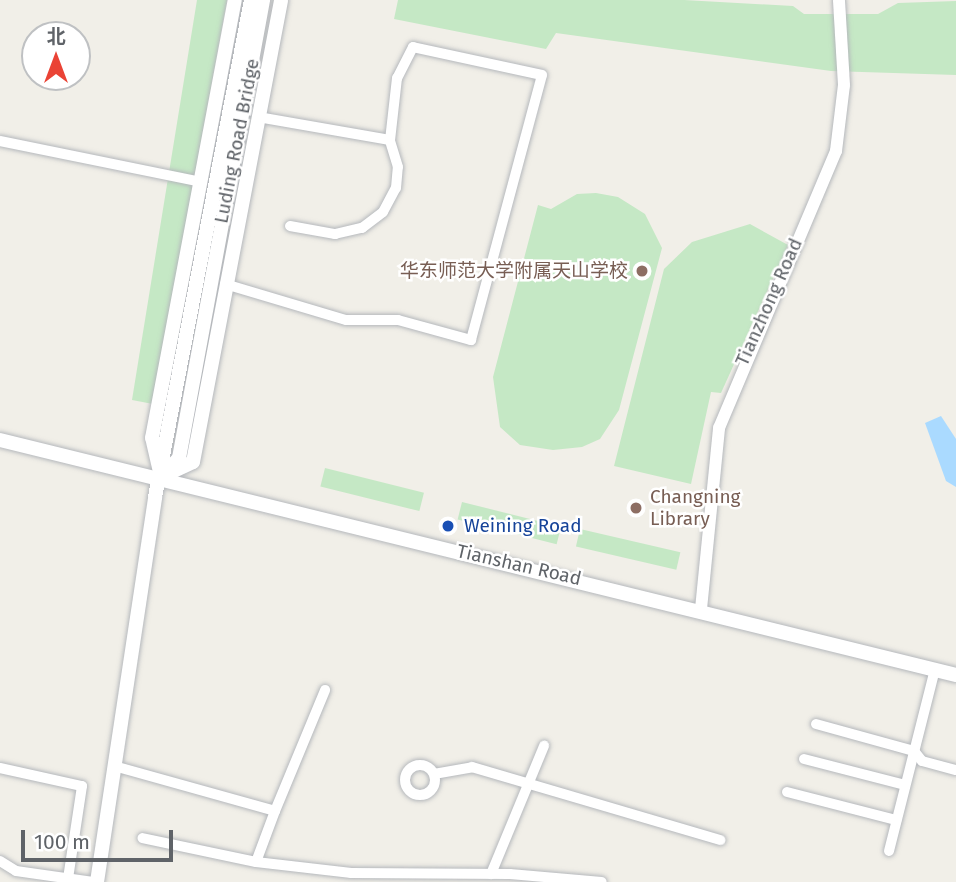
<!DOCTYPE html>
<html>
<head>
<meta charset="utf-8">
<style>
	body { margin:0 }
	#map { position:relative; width:956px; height:882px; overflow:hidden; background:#f1efe8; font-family:"Fira Sans","Noto Sans SC",sans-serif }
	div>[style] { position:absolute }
	.green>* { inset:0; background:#c5e8c5; transform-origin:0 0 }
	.water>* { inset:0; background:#aadaff }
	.roads { filter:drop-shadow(0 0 2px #b5b8bc) drop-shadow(0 0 2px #b5b8bc) }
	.minor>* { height:10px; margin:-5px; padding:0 5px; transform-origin:5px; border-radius:5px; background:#fff }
	.minor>.ring { margin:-5px; padding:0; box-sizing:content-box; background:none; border:10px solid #fff; border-radius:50% }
	.tertiary>* { height:12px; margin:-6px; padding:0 6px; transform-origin:6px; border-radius:6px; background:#fff }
	.secondary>* { height:14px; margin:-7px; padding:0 7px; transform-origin:7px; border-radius:7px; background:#fff }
	.dots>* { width:19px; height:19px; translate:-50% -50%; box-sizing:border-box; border:4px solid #fff; border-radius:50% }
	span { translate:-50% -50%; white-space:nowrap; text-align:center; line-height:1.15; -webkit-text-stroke:5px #fff; paint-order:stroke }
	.street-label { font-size:19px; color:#5f6368 }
	.education-label { font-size:19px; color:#785e54 }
	.right { translate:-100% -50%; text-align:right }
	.left { translate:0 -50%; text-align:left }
	.transit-label { font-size:19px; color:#164399 }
	.north { position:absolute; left:21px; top:21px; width:70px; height:70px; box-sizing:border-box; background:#fff; border:2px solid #bfc1c3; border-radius:50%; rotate:0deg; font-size:19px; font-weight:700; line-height:28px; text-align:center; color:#5f6368 }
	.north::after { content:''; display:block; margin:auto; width:24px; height:32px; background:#ea4335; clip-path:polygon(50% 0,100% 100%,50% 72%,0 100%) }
	.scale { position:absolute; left:21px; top:830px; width:152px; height:32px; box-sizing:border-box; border:4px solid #5f6368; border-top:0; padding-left:9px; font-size:21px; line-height:24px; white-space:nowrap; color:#5f6368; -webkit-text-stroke:5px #fff; paint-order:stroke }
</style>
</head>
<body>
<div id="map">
	<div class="green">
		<div style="clip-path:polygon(197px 0,227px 0,153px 404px,132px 400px)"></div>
		<div style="clip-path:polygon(398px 0,684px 0,793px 6px,804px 14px,878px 14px,898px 3px,956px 1px,956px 75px,831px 71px,556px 33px,546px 49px,394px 19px)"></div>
		<div style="clip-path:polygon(596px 193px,618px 197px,645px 214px,662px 248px,619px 410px,600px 439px,582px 447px,553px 450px,520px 445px,500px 427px,493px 377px,538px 205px,551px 209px,577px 194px)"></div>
		<div style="clip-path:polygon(750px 224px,788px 245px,721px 393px,711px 392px,691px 484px,614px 466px,664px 269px,692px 242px)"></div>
		<div style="left:325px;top:468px;width:102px;height:19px;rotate:14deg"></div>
		<div style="left:462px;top:502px;width:102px;height:18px;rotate:14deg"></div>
		<div style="left:580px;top:529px;width:103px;height:18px;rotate:13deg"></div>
	</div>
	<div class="water">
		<div style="clip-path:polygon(941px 416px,956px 439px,956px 487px,946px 481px,925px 423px)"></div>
	</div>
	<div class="roads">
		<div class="minor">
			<div style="left:0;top:141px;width:205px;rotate:11.5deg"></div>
			<div style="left:290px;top:226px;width:46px;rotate:10.1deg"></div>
			<div style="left:335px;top:234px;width:28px;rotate:-13deg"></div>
			<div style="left:362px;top:228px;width:26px;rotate:-37deg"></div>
			<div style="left:383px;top:212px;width:27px;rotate:-62deg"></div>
			<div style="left:396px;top:188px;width:21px;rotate:-85deg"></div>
			<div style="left:398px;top:167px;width:28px;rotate:-107deg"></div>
			<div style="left:225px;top:284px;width:126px;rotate:16.6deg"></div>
			<div style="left:346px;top:320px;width:52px"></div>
			<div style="left:398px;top:320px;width:76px;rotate:15.3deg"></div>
			<div style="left:471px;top:340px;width:274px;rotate:-75deg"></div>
			<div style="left:542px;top:75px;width:132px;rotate:-167.8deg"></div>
			<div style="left:413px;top:47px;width:35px;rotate:117deg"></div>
			<div style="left:397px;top:78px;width:62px;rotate:96.4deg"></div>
			<div style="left:390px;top:140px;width:134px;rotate:-170.1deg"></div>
			<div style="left:816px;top:724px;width:102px;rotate:15.4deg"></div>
			<div style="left:914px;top:751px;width:13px;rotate:51deg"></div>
			<div style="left:922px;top:761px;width:35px;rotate:15deg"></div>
			<div style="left:804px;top:759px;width:104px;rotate:14.4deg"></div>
			<div class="ring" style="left:405px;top:765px;width:20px;height:20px"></div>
			<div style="left:114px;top:766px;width:167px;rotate:15.6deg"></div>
			<div style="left:275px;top:811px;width:54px;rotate:110.4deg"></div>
			<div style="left:256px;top:862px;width:116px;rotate:-168.1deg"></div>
			<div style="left:0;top:768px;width:84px;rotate:12.4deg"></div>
			<div style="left:82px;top:786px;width:94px;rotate:98.6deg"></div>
			<div style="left:434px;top:774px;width:39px;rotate:-10deg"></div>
			<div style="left:472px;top:767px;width:259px;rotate:16.4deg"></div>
			<div style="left:787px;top:792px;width:113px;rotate:14.4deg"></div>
			<div style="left:275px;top:811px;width:131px;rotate:-67.5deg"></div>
			<div style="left:889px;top:851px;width:188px;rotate:-75.8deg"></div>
			<div style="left:0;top:861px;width:19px;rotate:32deg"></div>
			<div style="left:16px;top:871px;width:78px;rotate:8.1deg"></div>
			<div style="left:256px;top:862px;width:96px;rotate:6.6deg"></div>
			<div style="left:351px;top:873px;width:159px;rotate:0.4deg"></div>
			<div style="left:510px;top:874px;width:92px;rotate:5deg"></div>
			<div style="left:491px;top:874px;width:139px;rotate:-67.5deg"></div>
		</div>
		<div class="tertiary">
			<div style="left:701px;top:609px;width:182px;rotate:-84.3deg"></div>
			<div style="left:719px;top:428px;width:301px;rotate:-67.1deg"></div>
			<div style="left:836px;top:151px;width:66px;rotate:-83.1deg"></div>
			<div style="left:844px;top:85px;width:85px;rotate:-93.4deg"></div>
		</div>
		<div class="secondary">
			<div style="left:0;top:440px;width:984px;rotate:13.81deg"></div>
			<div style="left:167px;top:471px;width:18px;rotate:-47deg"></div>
			<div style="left:179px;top:458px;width:466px;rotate:-79.6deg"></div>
			<div style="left:160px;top:472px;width:35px;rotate:-103deg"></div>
			<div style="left:152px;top:438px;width:446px;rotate:-79.3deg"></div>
			<div style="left:161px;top:477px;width:35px;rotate:-25deg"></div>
			<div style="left:193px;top:462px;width:470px;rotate:-79.2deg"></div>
			<div style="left:97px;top:882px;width:389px;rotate:-81.4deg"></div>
			<div style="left:155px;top:497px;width:506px;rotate:-79.07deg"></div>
		</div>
	</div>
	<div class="dots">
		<div style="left:642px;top:271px;background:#8d6e63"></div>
		<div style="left:636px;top:508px;background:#8d6e63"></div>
		<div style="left:448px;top:526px;background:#1a4fb4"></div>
	</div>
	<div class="street-label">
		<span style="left:237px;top:141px;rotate:-79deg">Luding Road Bridge</span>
		<span style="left:769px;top:302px;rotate:-66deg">Tianzhong Road</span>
		<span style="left:519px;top:565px;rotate:13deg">Tianshan Road</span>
	</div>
	<div class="education-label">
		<span class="right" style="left:628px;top:271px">华东师范大学附属天山学校</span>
		<span class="left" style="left:650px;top:508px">Changning<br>Library</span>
	</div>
	<div class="transit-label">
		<span class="left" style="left:464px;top:526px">Weining Road</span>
	</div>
	<div class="north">北</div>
	<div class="scale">100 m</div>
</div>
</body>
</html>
